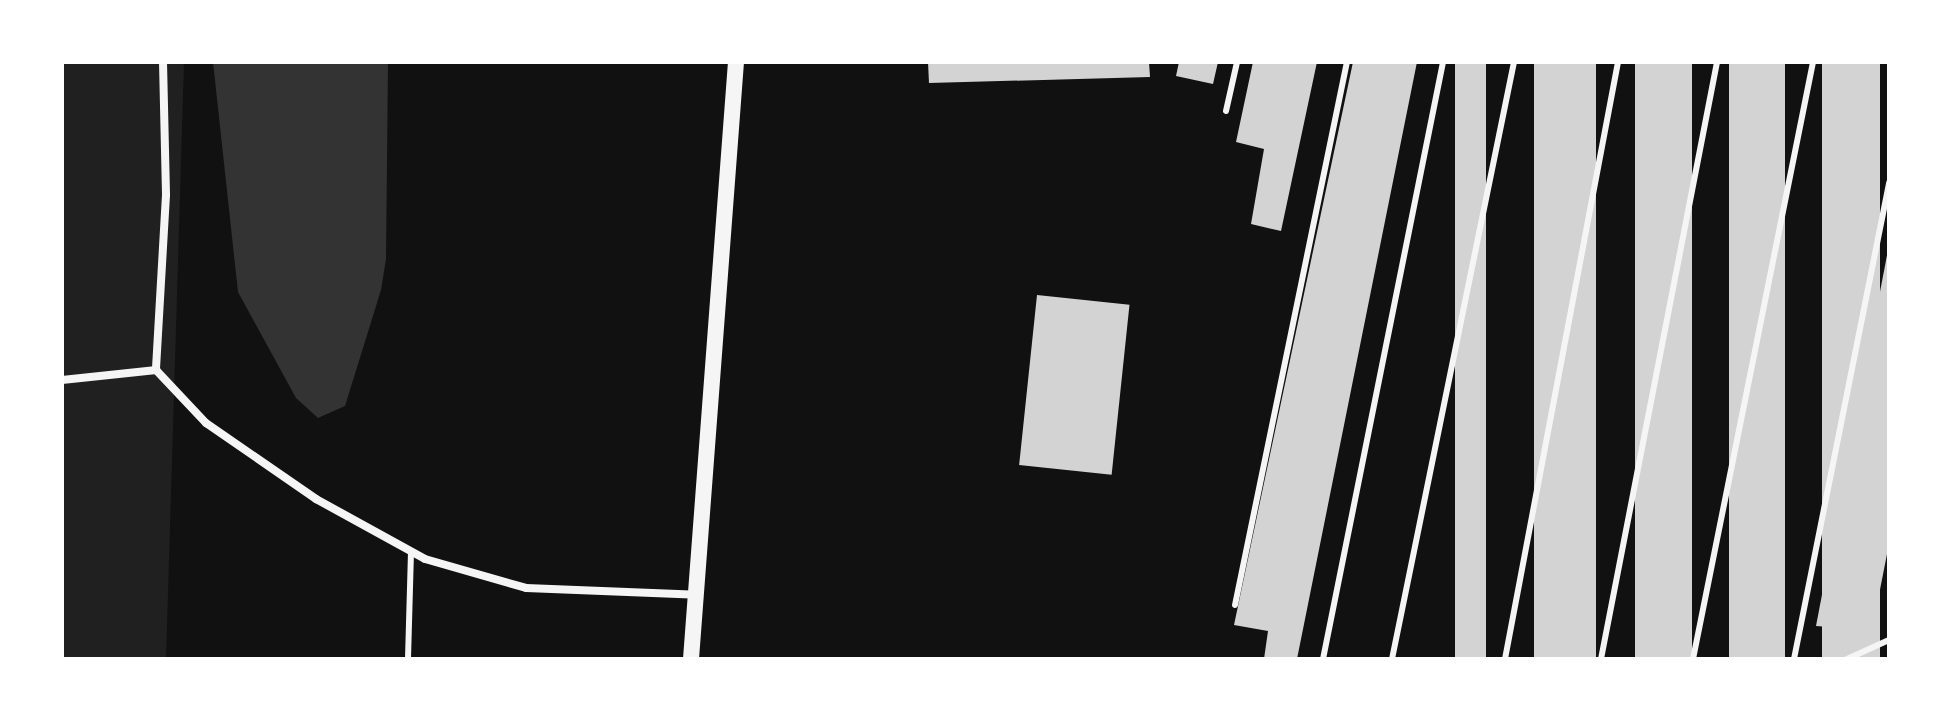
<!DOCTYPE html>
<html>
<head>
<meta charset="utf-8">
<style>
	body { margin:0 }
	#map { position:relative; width:1951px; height:721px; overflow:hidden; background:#111; font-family:Lora,serif }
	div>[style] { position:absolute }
	.green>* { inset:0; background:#202020 }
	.water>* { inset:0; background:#333 }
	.building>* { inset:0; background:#d3d3d3; transform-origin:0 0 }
	.service>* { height:6px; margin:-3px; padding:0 3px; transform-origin:3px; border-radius:3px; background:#f5f5f5 }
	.minor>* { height:8px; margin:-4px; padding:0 4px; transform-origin:4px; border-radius:4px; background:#f5f5f5 }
	.secondary>* { height:16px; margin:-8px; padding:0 8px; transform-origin:8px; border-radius:8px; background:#f5f5f5 }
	span { translate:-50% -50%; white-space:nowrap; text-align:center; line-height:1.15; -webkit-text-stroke:8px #fff; paint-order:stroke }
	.frame { position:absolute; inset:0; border:64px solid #fff; pointer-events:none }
</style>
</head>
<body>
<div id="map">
	<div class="green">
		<div style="clip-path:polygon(62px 62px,184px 62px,166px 659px,62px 659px)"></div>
	</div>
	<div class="water">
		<div style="clip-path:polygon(213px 62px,388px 62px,386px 259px,381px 290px,345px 406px,318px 418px,296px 398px,238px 292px)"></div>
	</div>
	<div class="building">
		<div style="clip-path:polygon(928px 62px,1149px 62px,1150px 77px,929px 83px)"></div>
		<div style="clip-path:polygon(1179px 62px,1218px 62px,1213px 84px,1176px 76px)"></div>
		<div style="clip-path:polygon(1253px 62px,1317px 62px,1281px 231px,1251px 224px,1264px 149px,1236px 142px)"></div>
		<div style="clip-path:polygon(1353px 62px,1417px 62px,1297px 659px,1264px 659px,1268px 631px,1234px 625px)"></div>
		<div style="left:1455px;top:62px;width:31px;height:609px"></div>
		<div style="left:1534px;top:62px;width:62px;height:608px"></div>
		<div style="left:1635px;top:62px;width:57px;height:609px"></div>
		<div style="left:1729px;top:62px;width:56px;height:609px"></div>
		<div style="left:1822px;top:62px;width:58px;height:609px"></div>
		<div style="clip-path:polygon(1888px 250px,1889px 544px,1872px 630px,1816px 626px)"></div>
		<div style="left:1037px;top:295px;width:93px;height:171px;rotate:6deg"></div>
	</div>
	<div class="service">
		<div style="left:1226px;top:111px;width:50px;rotate:-77.3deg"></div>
		<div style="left:1235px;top:605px;width:554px;rotate:-78.35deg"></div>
		<div style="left:408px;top:659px;width:107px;rotate:-88.4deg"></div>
		<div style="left:1323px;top:659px;width:609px;rotate:-78.63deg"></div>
		<div style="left:1392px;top:659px;width:609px;rotate:-78.45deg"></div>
		<div style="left:1505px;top:659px;width:608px;rotate:-79.28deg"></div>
		<div style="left:1601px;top:659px;width:608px;rotate:-79deg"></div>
		<div style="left:1693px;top:659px;width:609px;rotate:-78.63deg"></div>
		<div style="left:1794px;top:659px;width:486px;rotate:-78.7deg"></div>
		<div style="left:1847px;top:659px;width:46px;rotate:-24.3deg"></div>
	</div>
	<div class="minor">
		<div style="left:163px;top:62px;width:133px;rotate:88.7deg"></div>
		<div style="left:166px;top:195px;width:175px;rotate:93.3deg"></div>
		<div style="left:156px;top:370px;width:73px;rotate:46.7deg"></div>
		<div style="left:206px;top:423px;width:134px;rotate:34.6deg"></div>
		<div style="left:316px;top:499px;width:124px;rotate:28.8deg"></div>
		<div style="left:425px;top:559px;width:105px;rotate:16deg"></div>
		<div style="left:526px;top:588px;width:171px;rotate:2.3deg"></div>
		<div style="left:62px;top:380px;width:95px;rotate:-6.1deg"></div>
	</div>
	<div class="secondary">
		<div style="left:691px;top:659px;width:599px;rotate:-85.69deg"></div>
	</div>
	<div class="frame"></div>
</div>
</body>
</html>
